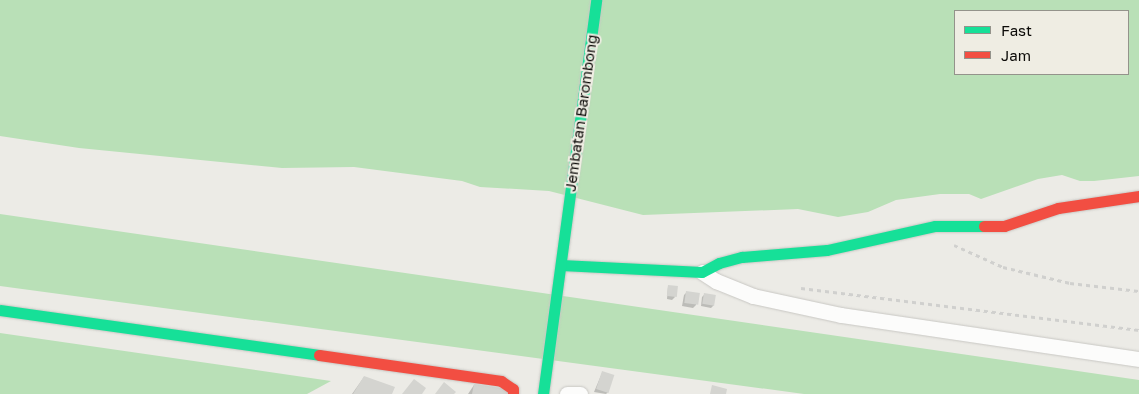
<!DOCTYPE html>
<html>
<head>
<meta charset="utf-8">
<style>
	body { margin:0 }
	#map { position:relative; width:1139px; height:394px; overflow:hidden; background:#ecebe6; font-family:"Golos Text",sans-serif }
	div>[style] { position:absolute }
	.water>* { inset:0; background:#b9e0b7 }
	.shadow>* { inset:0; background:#0003 }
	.building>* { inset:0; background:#d4d4d0; transform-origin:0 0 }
	.path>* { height:3px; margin-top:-1.5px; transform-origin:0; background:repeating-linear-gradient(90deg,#d0d0ce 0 4px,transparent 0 8px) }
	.roads { filter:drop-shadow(0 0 1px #c8c7c3) drop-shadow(0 0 1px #c8c7c3) }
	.street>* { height:15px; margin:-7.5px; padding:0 7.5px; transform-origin:7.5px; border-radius:7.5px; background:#fcfcfb }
	.fast>* { height:11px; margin:-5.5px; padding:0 5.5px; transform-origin:5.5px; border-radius:5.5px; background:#16e098 }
	.jam>* { height:11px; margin:-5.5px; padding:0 5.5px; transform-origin:5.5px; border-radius:5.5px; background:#f24e42 }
	span { translate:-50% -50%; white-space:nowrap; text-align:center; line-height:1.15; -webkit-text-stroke:4px #efede3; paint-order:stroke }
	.street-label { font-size:15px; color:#0c0b08 }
	.legend { position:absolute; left:954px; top:10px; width:175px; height:65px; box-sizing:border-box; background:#efede3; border:1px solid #94938b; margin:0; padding:6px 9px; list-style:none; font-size:15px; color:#0c0b08 }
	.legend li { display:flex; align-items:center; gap:10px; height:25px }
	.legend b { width:25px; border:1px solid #94938b }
</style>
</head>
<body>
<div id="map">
	<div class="water">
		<div style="clip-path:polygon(evenodd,0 0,1139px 0,1139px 176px,1094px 181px,1080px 181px,1062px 175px,1038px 179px,981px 199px,969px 194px,940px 194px,896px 200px,868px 212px,838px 217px,798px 209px,643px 215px,549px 191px,480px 187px,462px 181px,354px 167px,282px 168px,79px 148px,0 136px,0 0,955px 11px,1128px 11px,1128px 74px,955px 74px,955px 11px)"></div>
		<div style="clip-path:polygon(0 214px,1139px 380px,1139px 394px,804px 394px,0 286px)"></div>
		<div style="clip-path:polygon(0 333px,331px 381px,307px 394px,0 394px)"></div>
	</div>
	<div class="shadow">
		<div style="clip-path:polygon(668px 286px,675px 297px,672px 300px,667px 299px)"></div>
		<div style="clip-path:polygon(687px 292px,698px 294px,696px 305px,693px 308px,682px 306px,684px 295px)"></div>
		<div style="clip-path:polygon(705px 294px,714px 305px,711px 308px,701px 306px,702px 297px)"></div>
		<div style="clip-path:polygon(602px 373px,608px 392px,606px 394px,594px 392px)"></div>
		<div style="clip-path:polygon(364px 377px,391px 394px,352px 394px)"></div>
		<div style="clip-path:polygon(474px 385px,507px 394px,468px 394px)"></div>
	</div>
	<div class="building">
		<div style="left:668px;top:285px;width:10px;height:11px;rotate:6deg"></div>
		<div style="left:686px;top:291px;width:14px;height:12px;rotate:8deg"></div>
		<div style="left:704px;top:293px;width:12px;height:11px;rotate:9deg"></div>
		<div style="left:602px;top:371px;width:13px;height:19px;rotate:18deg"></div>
		<div style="clip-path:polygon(364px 376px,395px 387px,392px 394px,353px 394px)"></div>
		<div style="clip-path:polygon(414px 379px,426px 388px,422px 394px,402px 394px)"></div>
		<div style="clip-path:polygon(444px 382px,456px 392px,454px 394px,435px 394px)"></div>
		<div style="clip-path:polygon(474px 384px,509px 389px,509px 394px,472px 394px)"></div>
		<div style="clip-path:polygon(712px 385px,727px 389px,726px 394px,710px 394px)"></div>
	</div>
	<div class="path">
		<div style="left:954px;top:245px;width:54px;rotate:24.2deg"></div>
		<div style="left:1003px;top:267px;width:69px;rotate:13.4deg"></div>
		<div style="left:1070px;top:283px;width:69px;rotate:6.6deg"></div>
		<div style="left:801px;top:288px;width:341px;rotate:7.1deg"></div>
	</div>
	<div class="roads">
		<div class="street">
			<div style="left:702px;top:272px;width:17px;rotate:33deg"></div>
			<div style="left:716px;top:281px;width:40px;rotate:22deg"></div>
			<div style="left:753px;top:296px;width:90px;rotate:12.2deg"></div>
			<div style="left:841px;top:315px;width:301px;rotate:8.4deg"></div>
			<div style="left:567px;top:394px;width:13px"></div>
		</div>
		<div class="fast">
			<div style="left:561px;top:265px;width:141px;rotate:2.8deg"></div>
			<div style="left:702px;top:272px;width:19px;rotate:-28deg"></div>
			<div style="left:719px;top:263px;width:24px;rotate:-15deg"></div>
			<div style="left:742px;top:257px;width:85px;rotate:-4.7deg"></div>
			<div style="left:827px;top:250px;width:111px;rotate:-12.5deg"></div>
			<div style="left:935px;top:226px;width:49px"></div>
			<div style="left:0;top:310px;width:322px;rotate:8deg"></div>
			<div style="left:543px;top:394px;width:398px;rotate:-82.3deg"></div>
		</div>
		<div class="jam">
			<div style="left:984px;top:226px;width:20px"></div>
			<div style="left:1004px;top:226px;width:57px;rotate:-18.4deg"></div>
			<div style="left:1058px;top:208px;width:82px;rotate:-8.4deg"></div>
			<div style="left:319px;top:355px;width:184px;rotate:8.1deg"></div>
			<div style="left:501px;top:381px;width:14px;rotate:34deg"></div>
			<div style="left:513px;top:389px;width:5px;rotate:90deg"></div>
		</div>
	</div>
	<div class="street-label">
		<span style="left:581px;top:113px;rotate:-82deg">Jembatan Barombong</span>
	</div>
	<ul class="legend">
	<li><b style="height:6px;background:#16e098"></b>Fast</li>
	<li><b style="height:6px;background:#f24e42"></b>Jam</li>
	</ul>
</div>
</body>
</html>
